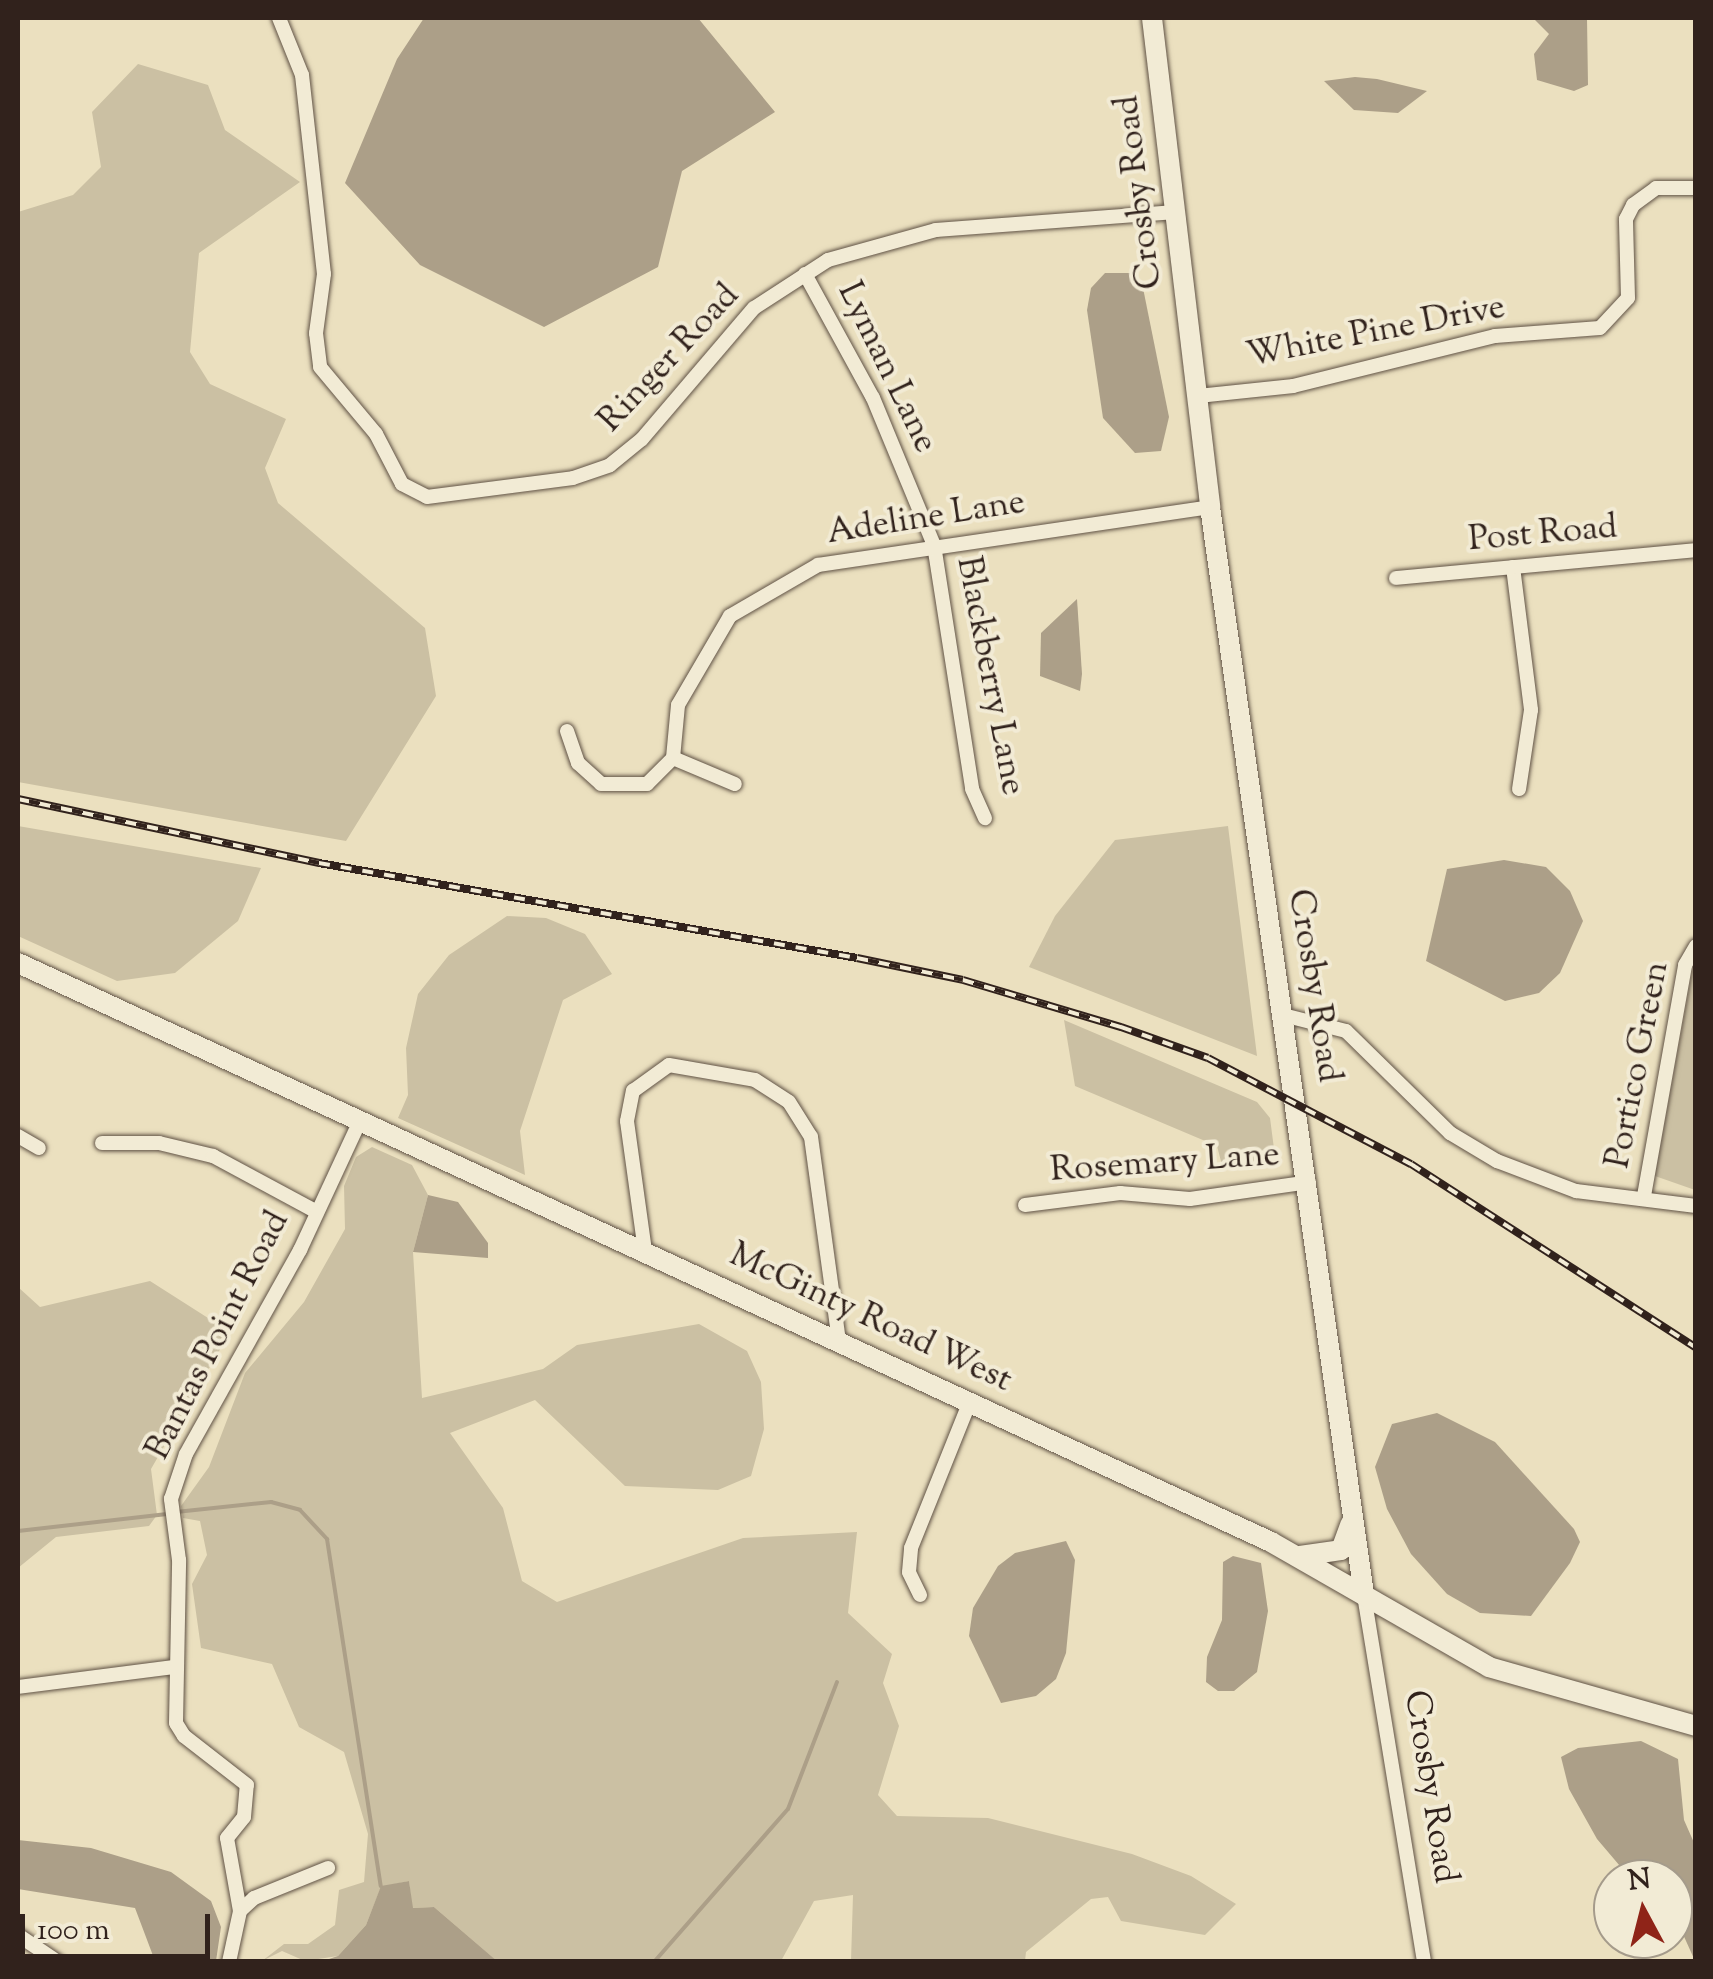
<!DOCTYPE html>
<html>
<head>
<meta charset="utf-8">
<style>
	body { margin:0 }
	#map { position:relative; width:1713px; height:1979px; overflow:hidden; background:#ebe0bf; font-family:"Sorts Mill Goudy",serif }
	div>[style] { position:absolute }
	.green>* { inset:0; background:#cbc0a3 }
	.water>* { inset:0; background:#ac9f88 }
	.stream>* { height:4px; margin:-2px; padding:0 2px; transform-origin:2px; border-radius:2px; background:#ac9f88 }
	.roads { filter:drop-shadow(0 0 2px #605245) drop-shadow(0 0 2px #605245) }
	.street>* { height:14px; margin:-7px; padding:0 7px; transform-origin:7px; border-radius:7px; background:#f2ebd5 }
	.secondary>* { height:20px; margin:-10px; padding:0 10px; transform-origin:10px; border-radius:10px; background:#f2ebd5 }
	.rail>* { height:8px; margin-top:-4px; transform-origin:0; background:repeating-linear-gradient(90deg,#f2ebd5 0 11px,#31221c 0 22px); box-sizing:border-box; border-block:2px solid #31221c }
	span { translate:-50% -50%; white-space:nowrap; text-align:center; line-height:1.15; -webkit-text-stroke:8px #f2ebd5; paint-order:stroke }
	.street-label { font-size:35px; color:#31221c }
	.frame { position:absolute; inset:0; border:20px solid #31221c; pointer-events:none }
	.north { position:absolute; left:1593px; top:1859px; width:100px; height:100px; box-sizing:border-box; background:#f2ebd5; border:2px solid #a59b8b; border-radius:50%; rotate:353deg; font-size:28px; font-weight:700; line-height:40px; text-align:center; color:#31221c }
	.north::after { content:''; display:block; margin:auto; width:35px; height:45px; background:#8f2418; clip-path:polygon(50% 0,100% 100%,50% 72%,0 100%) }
	.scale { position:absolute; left:20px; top:1914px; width:190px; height:45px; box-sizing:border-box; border:5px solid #31221c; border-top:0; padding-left:12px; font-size:30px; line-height:35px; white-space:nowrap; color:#31221c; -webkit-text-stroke:8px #f2ebd5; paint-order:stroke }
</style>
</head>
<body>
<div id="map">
	<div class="green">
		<div style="clip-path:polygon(138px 64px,208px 85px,225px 130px,300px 182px,199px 253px,190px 352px,210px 384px,286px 419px,265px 468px,278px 503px,425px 628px,436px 696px,346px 841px,18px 782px,18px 212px,73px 195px,101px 167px,92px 112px)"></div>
		<div style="clip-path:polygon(18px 826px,261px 868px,238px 921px,175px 973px,117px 981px,18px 936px)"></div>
		<div style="clip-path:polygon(1228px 826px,1257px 1056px,1029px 967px,1055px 916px,1115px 840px)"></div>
		<div style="clip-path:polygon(507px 916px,546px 918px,585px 934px,612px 974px,563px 1000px,520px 1131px,525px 1175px,398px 1118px,408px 1095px,406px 1048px,418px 994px,449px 955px)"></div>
		<div style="clip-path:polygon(1695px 956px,1695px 1190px,1655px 1176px)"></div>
		<div style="clip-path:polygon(1064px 1020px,1257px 1102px,1270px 1118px,1276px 1164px,1223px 1169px,1217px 1146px,1075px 1086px)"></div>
		<div style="clip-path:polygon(372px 1147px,412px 1165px,428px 1195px,413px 1252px,422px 1398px,543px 1369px,577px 1345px,699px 1324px,747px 1351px,761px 1382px,764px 1429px,751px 1476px,718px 1490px,625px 1486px,535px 1400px,450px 1433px,503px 1508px,522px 1581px,557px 1602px,743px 1538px,857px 1532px,848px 1613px,892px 1654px,883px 1683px,899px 1726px,878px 1795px,897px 1816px,988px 1818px,1132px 1854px,1191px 1876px,1236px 1904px,1205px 1935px,1121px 1921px,1108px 1897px,1091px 1899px,1026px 1952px,1025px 1961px,851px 1961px,853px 1895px,814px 1901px,781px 1961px,498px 1962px,434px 1907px,412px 1908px,409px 1881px,381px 1887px,366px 1925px,338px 1956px,305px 1961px,282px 1951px,262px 1961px,284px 1944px,308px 1944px,335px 1925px,339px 1890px,364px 1882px,368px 1834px,344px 1752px,299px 1727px,272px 1664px,201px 1648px,192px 1584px,207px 1555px,200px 1521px,183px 1518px,181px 1506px,209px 1467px,245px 1373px,304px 1302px,345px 1229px,344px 1186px,356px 1157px)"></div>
		<div style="clip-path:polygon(150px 1281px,230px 1332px,151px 1469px,157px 1515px,149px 1526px,56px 1537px,18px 1568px,18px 1287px,40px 1307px)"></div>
	</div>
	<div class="water">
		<div style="clip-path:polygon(424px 18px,698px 18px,775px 112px,682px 171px,658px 267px,544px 327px,420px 265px,345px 183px,397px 59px)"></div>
		<div style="clip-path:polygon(1533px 18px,1587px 18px,1588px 85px,1574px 91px,1537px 80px,1534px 54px,1549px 34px)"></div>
		<div style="clip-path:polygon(1355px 77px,1377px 79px,1427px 91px,1398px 113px,1354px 110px,1324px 81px)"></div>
		<div style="clip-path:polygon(1105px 273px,1134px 273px,1143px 288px,1169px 417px,1161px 451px,1135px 453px,1103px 418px,1087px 310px,1091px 288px)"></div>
		<div style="clip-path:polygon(1077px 599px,1082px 674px,1080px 691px,1040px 676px,1041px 633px)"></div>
		<div style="clip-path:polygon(1504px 860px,1546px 867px,1570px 891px,1583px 921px,1560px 973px,1539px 993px,1505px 1001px,1426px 961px,1447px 869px)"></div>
		<div style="clip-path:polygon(428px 1195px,458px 1202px,488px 1243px,488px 1258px,413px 1252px)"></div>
		<div style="clip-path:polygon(1437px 1413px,1495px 1442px,1574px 1529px,1580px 1542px,1570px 1563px,1531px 1616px,1480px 1613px,1447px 1594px,1411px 1554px,1387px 1509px,1375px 1467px,1392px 1424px)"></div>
		<div style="clip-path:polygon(1066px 1541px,1075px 1560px,1066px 1653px,1056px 1679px,1036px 1696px,1001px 1703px,969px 1636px,973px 1608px,998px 1566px,1015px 1553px)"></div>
		<div style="clip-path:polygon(1233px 1556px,1261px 1563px,1268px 1611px,1257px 1672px,1234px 1691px,1218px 1691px,1206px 1682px,1207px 1657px,1222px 1620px,1223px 1562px)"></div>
		<div style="clip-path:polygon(1641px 1741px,1678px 1759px,1684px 1820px,1695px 1845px,1695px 1961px,1673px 1912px,1673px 1879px,1631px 1879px,1597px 1839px,1569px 1789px,1561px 1757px,1578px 1748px)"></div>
		<div style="clip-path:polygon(18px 1840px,91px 1848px,171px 1872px,211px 1901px,221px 1927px,216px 1961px,155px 1961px,135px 1908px,18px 1889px)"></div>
		<div style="clip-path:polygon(409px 1881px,413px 1908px,434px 1907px,497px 1961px,323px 1961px,338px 1956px,366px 1925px,381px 1886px)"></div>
	</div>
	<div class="stream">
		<div style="left:176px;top:1512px;width:96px;rotate:-6deg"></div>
		<div style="left:271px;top:1502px;width:30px;rotate:15deg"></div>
		<div style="left:300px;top:1510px;width:40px;rotate:47deg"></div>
		<div style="left:327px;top:1539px;width:351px;rotate:81.2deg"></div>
		<div style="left:18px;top:1531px;width:150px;rotate:-6.5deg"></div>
		<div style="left:654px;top:1962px;width:203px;rotate:-48.8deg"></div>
		<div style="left:788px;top:1809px;width:136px;rotate:-68.9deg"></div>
	</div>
	<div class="roads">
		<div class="street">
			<div style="left:279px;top:18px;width:61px;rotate:68deg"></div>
			<div style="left:302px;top:75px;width:200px;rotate:83.7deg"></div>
			<div style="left:324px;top:274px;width:60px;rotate:97.7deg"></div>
			<div style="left:316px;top:333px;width:34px;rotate:83deg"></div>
			<div style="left:320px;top:367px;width:87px;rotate:50.1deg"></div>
			<div style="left:376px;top:434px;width:56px;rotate:62.5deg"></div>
			<div style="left:402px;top:484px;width:28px;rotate:27deg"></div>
			<div style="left:427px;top:497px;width:147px;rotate:-7.4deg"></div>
			<div style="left:573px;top:478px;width:39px;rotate:-19deg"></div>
			<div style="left:610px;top:465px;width:41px;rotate:-39.1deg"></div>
			<div style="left:642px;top:439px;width:172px;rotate:-49.5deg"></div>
			<div style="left:754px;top:308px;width:88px;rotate:-33deg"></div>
			<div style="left:828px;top:260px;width:112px;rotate:-15.5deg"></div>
			<div style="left:936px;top:230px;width:240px;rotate:-4.3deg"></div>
			<div style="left:805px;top:274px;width:141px;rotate:61.3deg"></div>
			<div style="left:873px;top:398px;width:159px;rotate:67.5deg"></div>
			<div style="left:934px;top:545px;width:247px;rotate:81.1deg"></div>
			<div style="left:972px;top:789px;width:32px;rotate:66deg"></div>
			<div style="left:1198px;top:396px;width:96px;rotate:-6deg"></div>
			<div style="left:1293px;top:386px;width:208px;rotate:-13.9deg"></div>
			<div style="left:1495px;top:336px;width:105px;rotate:-4.4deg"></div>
			<div style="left:1600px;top:328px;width:41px;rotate:-47deg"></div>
			<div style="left:1628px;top:298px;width:79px;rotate:-91.5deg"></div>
			<div style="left:1626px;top:219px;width:16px;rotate:-63deg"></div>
			<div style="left:1633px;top:205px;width:29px;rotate:-36deg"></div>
			<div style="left:1656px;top:188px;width:40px"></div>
			<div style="left:1513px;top:567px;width:144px;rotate:82.8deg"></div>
			<div style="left:1531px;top:710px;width:80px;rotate:98.6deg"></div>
			<div style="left:1396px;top:578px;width:301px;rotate:-5.3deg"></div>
			<div style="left:567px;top:731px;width:34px;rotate:71deg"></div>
			<div style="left:578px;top:763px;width:31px;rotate:42deg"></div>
			<div style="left:601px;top:784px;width:46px"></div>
			<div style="left:647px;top:784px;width:37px;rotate:-45deg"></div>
			<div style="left:673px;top:758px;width:53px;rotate:-84.6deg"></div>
			<div style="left:678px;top:705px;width:103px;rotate:-59.7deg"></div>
			<div style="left:730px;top:616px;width:102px;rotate:-30.1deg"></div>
			<div style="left:818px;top:565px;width:396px;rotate:-8.4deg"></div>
			<div style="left:673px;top:758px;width:67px;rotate:22.8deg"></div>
			<div style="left:1283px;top:1015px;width:65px;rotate:14.3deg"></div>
			<div style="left:1346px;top:1031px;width:146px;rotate:44.4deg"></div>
			<div style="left:1450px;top:1133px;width:55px;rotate:30.8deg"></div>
			<div style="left:1497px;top:1161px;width:85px;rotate:20.8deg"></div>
			<div style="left:1576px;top:1191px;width:121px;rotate:7.1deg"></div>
			<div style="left:18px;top:1136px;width:24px;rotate:30deg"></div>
			<div style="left:102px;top:1143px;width:57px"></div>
			<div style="left:159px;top:1143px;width:56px;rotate:13.5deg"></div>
			<div style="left:213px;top:1156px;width:118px;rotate:28.3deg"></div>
			<div style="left:1644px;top:1196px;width:235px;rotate:-79.9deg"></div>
			<div style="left:1685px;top:965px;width:22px;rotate:-60deg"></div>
			<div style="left:1025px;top:1205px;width:96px;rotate:-7.2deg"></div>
			<div style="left:1120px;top:1193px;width:70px;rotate:4.9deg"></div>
			<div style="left:1190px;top:1199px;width:120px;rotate:-8.1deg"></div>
			<div style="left:645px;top:1251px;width:131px;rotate:-97.9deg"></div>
			<div style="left:627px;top:1121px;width:31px;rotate:-79deg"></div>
			<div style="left:633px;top:1091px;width:44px;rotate:-35.8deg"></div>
			<div style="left:669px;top:1065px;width:87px;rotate:9.9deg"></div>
			<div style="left:755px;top:1080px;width:40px;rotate:32.9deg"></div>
			<div style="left:789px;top:1102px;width:41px;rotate:57.8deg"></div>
			<div style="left:811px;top:1137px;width:206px;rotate:82.2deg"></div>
			<div style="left:920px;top:1595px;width:25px;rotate:-116deg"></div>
			<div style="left:909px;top:1572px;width:24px;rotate:-85deg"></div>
			<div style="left:911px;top:1548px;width:158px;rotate:-68.1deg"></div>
			<div style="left:1364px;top:1595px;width:372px;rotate:80.7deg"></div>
			<div style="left:18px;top:1687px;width:158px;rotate:-7.3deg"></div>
			<div style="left:240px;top:1911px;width:19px;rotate:-43deg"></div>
			<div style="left:254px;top:1898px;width:80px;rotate:-22.1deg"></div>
			<div style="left:18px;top:1935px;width:48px;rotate:34deg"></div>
			<div style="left:229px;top:1962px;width:52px;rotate:-77.8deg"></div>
			<div style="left:240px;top:1911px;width:74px;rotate:-100.1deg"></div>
			<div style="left:227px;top:1838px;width:27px;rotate:-51deg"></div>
			<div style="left:244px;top:1817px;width:32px;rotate:-85deg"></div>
			<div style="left:247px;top:1785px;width:80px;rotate:-142.1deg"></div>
			<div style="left:184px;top:1736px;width:15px;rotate:-122deg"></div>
			<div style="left:176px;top:1723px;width:163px;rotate:-88.9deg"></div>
			<div style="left:179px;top:1560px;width:62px;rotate:-97.5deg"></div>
			<div style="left:171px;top:1499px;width:47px;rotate:-71.6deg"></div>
			<div style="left:186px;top:1454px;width:234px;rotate:-60.8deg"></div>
			<div style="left:300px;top:1250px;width:142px;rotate:-65.1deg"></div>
		</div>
		<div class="secondary">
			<div style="left:1152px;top:18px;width:492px;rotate:83.2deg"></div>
			<div style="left:1210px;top:507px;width:1099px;rotate:81.94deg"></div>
			<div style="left:18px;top:963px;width:1380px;rotate:24.8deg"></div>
			<div style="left:1271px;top:1542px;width:251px;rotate:29.8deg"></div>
			<div style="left:1489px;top:1667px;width:215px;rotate:15.9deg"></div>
			<div style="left:1300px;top:1556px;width:41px;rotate:-8.3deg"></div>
			<div style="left:1341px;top:1550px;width:27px;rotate:-70deg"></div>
		</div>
	</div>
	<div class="rail">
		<div style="left:18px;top:799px;width:308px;rotate:12deg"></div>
		<div style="left:319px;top:863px;width:546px;rotate:10.01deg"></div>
		<div style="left:857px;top:958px;width:108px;rotate:11.7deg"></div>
		<div style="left:963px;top:980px;width:165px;rotate:16.6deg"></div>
		<div style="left:1121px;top:1027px;width:92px;rotate:19.6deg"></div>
		<div style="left:1208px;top:1058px;width:229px;rotate:27.6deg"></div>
		<div style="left:1411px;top:1164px;width:339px;rotate:32.8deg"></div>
	</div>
	<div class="street-label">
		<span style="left:1140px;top:192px;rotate:-97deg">Crosby Road</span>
		<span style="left:1376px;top:333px;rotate:-11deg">White Pine Drive</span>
		<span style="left:670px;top:359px;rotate:-47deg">Ringer Road</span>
		<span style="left:886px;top:368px;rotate:64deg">Lyman Lane</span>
		<span style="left:926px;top:519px;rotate:-9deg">Adeline Lane</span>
		<span style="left:1543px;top:535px;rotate:-5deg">Post Road</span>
		<span style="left:989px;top:676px;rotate:79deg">Blackberry Lane</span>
		<span style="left:1313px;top:986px;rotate:81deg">Crosby Road</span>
		<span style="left:1639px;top:1065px;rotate:-79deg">Portico Green</span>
		<span style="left:1165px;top:1164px;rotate:-4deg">Rosemary Lane</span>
		<span style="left:870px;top:1319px;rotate:25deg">McGinty Road West</span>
		<span style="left:219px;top:1336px;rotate:-63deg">Bantas Point Road</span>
		<span style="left:1429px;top:1787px;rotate:81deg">Crosby Road</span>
	</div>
	<div class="frame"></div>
	<div class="north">N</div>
	<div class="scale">100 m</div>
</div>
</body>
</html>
